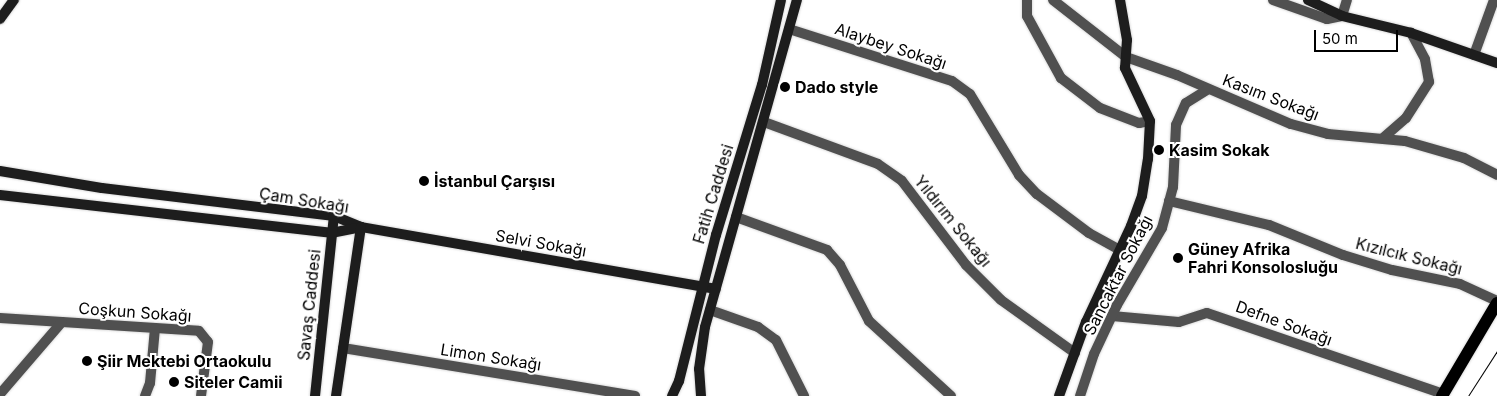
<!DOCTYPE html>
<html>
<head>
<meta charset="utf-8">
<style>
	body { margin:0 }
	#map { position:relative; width:1497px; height:396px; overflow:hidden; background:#fff; font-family:Inter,sans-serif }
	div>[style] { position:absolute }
	.roads { filter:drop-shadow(0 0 1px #dbdbdb) drop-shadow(0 0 1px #dbdbdb) }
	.street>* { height:10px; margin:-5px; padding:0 5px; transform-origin:5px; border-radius:5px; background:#505050 }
	.secondary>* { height:10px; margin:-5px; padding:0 5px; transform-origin:5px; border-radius:5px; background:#1d1d1d }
	.primary>* { height:12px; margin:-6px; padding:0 6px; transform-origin:6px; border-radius:6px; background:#000 }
	.tram>* { height:1px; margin:-0.5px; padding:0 0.5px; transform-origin:0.5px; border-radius:0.5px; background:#000 }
	.dots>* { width:14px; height:14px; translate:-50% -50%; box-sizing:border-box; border:2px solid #fff; border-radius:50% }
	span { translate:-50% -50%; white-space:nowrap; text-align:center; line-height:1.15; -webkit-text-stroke:4px #fff; paint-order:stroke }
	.street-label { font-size:16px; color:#000 }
	.poi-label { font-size:16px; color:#000; font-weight:700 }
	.left { translate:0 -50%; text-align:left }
	.scale { position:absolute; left:1314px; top:30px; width:84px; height:22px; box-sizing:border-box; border:2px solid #000; border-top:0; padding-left:6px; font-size:15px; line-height:18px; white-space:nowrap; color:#000; -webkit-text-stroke:4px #fff; paint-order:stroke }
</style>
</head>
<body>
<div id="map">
	<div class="roads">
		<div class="street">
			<div style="left:1027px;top:0;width:16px;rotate:90deg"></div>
			<div style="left:1027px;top:16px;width:71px;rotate:61.3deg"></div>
			<div style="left:1061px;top:78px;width:49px;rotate:37.6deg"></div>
			<div style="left:1100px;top:108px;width:42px;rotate:21deg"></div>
			<div style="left:1139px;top:123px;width:11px;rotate:-10deg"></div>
			<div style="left:1053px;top:0;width:93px;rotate:38deg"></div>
			<div style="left:1126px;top:57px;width:54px;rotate:19.4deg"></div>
			<div style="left:1177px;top:75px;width:124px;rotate:23.3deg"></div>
			<div style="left:1291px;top:124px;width:38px;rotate:15deg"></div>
			<div style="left:1328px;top:134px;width:77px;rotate:5.2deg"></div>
			<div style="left:1405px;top:141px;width:61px;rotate:16.1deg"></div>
			<div style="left:1464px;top:158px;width:37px;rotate:27deg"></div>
			<div style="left:1273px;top:0;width:57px;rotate:19.4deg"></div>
			<div style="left:1327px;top:19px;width:15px;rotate:-11deg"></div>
			<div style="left:1342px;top:16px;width:17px;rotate:-73deg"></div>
			<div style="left:789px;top:29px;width:171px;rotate:17.7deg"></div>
			<div style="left:952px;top:81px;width:22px;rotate:36deg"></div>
			<div style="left:970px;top:94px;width:95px;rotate:58.8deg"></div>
			<div style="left:1019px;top:175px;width:26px;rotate:47deg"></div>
			<div style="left:1037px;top:194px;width:65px;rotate:36.9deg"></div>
			<div style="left:1089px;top:233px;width:35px;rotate:29deg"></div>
			<div style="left:1474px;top:55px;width:59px;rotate:-70deg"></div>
			<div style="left:764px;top:122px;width:121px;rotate:20.2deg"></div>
			<div style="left:878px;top:164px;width:29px;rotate:35deg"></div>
			<div style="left:902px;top:181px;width:106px;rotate:52.7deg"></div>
			<div style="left:966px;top:265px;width:49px;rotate:45deg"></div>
			<div style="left:1001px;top:300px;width:91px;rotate:35.6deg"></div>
			<div style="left:1383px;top:138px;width:30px;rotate:-41deg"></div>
			<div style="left:1406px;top:118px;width:43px;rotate:-57.4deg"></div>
			<div style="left:1429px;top:82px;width:23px;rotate:-100deg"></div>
			<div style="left:1425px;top:59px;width:30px;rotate:-118deg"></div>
			<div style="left:1169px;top:201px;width:103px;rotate:13.5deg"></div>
			<div style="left:1269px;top:225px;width:80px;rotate:22.1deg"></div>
			<div style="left:1343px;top:255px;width:51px;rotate:17deg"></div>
			<div style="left:1392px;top:270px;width:69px;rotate:11.6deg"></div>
			<div style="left:1460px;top:284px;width:41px;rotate:24.7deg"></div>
			<div style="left:736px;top:217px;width:97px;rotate:19.9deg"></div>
			<div style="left:827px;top:250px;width:20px;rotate:49deg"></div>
			<div style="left:840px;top:265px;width:63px;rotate:62.6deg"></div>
			<div style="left:869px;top:321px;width:111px;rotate:42.4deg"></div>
			<div style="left:710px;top:310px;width:51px;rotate:19.5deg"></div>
			<div style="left:758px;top:327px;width:22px;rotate:36deg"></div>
			<div style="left:776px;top:340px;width:63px;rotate:63.4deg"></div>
			<div style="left:1112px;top:316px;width:67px;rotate:5.1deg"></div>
			<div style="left:1179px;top:322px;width:29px;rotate:-18deg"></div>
			<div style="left:1207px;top:313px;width:250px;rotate:18.9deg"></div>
			<div style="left:0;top:318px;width:199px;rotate:3.7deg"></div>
			<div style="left:199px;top:331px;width:14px;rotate:51deg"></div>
			<div style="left:208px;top:342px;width:54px;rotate:97.4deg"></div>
			<div style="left:343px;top:348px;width:296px;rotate:9.3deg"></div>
			<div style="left:0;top:394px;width:95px;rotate:-49.3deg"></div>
			<div style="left:145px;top:396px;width:14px;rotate:-69deg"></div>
			<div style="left:150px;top:383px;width:55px;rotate:-84.8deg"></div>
			<div style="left:1080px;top:396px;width:44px;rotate:-71.6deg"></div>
			<div style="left:1094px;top:354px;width:54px;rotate:-64.9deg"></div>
			<div style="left:1117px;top:305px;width:89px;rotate:-59.7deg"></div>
			<div style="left:1162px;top:228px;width:42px;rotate:-75deg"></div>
			<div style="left:1173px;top:187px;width:62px;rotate:-87.2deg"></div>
			<div style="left:1176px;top:125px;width:24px;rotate:-66deg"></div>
			<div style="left:1186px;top:103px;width:26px;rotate:-32deg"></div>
		</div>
		<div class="secondary">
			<div style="left:1308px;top:0;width:38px;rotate:25deg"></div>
			<div style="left:1342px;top:16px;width:71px;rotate:13.8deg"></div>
			<div style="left:1411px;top:33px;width:91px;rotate:19.2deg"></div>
			<div style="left:0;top:19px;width:24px;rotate:-54deg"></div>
			<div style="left:0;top:171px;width:103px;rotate:9.5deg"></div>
			<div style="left:102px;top:188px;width:234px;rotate:6.9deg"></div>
			<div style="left:334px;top:216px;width:29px;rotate:22deg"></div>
			<div style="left:0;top:195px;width:333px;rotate:6.5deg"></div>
			<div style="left:331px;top:233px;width:31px;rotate:-11deg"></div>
			<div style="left:361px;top:227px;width:360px;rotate:9.9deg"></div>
			<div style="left:315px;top:396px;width:181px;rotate:-84deg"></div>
			<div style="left:336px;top:396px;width:171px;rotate:-81.6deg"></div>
			<div style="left:672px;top:396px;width:17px;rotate:-65deg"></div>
			<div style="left:679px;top:381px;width:151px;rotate:-75.8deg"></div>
			<div style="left:716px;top:235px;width:157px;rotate:-73deg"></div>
			<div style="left:762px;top:85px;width:87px;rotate:-77.4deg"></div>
			<div style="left:701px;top:396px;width:27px;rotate:-94deg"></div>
			<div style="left:699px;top:369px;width:42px;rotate:-81.9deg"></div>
			<div style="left:705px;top:327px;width:340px;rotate:-74.3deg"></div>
			<div style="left:1059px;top:396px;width:79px;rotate:-70deg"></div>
			<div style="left:1086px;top:322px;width:106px;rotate:-64.9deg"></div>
			<div style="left:1131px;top:226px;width:32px;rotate:-70deg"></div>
			<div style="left:1142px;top:196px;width:37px;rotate:-81deg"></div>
			<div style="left:1148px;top:159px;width:38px;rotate:-87deg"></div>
			<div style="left:1150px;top:121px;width:59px;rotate:-115.3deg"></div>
			<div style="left:1125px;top:68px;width:28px;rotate:-86deg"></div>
			<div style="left:1127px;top:40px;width:41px;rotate:-99.9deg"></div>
		</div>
		<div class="primary">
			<div style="left:1442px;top:396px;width:108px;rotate:-59.4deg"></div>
		</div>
	</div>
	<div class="tram">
		<div style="left:1468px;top:396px;width:54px;rotate:-57.2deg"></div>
	</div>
	<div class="dots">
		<div style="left:785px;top:87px;background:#000"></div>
		<div style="left:1159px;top:150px;background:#000"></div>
		<div style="left:424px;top:181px;background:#000"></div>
		<div style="left:1178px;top:258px;background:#000"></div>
		<div style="left:87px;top:361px;background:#000"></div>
		<div style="left:174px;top:382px;background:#000"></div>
	</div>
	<div class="street-label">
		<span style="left:891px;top:46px;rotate:18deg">Alaybey Sokağı</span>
		<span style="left:1271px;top:97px;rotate:21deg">Kasım Sokağı</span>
		<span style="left:713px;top:194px;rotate:-73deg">Fatih Caddesi</span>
		<span style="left:304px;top:200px;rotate:9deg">Çam Sokağı</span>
		<span style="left:953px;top:221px;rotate:51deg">Yıldırım Sokağı</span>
		<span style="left:541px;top:243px;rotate:10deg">Selvi Sokağı</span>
		<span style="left:1409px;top:256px;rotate:14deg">Kızılcık Sokağı</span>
		<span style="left:1118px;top:275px;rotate:-63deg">Sancaktar Sokağı</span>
		<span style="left:309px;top:305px;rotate:-84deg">Savaş Caddesi</span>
		<span style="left:135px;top:312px;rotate:4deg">Coşkun Sokağı</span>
		<span style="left:1284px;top:323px;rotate:20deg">Defne Sokağı</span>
		<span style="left:491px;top:357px;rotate:9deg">Limon Sokağı</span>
	</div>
	<div class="poi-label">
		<span class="left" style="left:795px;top:87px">Dado style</span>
		<span class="left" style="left:1169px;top:150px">Kasim Sokak</span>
		<span class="left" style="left:434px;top:181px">İstanbul Çarşısı</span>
		<span class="left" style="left:1188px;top:258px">Güney Afrika<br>Fahri Konsolosluğu</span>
		<span class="left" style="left:97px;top:361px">Şiir Mektebi Ortaokulu</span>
		<span class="left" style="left:184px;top:382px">Siteler Camii</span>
	</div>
	<div class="scale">50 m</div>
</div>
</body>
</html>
